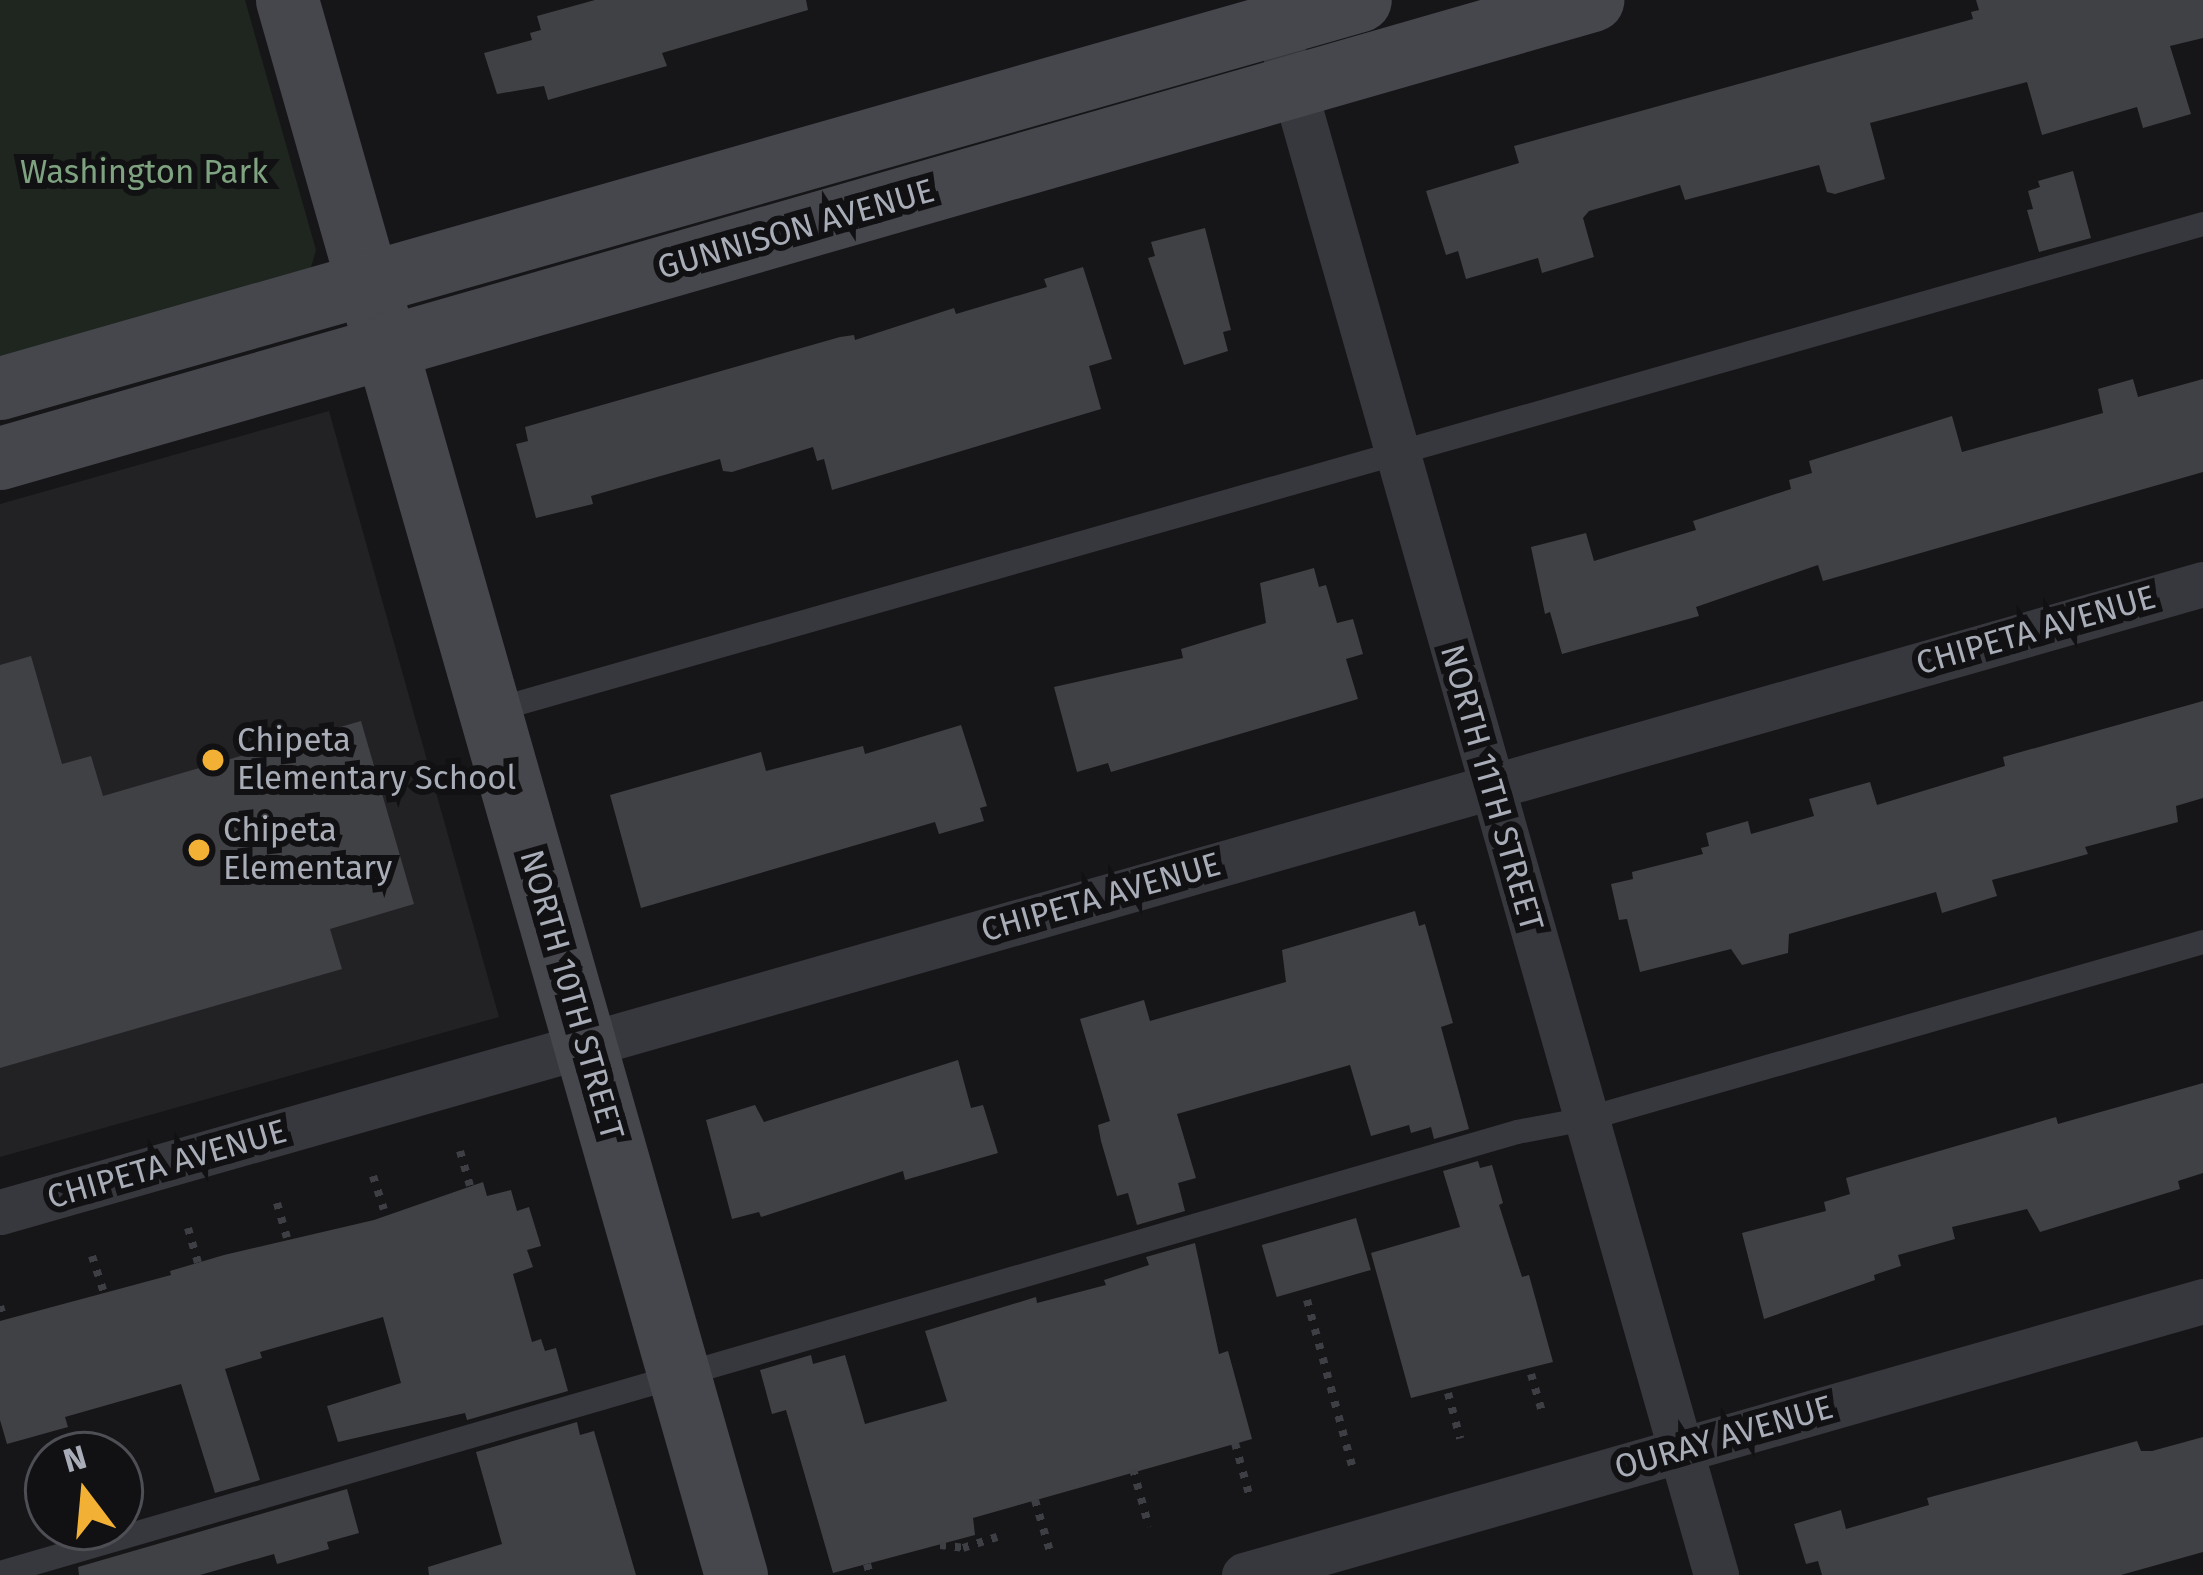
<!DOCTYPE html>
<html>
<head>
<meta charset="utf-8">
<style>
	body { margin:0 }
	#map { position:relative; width:2203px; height:1575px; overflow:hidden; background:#161618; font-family:"Fira Sans",sans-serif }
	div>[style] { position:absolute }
	.built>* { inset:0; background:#222225 }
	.green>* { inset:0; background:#1e261f }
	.building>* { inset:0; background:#404145; transform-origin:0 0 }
	.path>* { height:8px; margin-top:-4px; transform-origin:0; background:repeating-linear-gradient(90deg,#3d3f44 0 6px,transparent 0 15px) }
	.lane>* { height:24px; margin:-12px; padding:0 12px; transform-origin:12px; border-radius:12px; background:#37383d }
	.street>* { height:45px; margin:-22.5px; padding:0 22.5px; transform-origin:22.5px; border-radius:22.5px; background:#37383d }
	.secondary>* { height:63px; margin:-31.5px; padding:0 31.5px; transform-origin:31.5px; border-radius:31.5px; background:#45474d }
	.dots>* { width:33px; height:33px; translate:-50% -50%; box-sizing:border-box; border:6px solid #111113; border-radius:50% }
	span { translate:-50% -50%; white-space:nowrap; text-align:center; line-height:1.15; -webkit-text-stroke:12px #111113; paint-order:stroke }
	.park-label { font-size:33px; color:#7fa381 }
	.street-label { font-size:33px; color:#a8adb8 }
	.poi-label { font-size:33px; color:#a8adb8 }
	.left { translate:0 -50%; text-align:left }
	.north { position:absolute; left:24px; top:1431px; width:120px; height:120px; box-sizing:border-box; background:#111113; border:3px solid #4d4f55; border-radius:50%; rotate:344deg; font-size:33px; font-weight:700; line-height:48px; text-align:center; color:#a8adb8 }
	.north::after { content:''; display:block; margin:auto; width:42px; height:54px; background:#f2b134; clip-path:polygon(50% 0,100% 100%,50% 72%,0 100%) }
</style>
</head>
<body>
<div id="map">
	<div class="built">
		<div style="clip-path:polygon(329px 411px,499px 1017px,0 1157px,0 504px)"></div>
	</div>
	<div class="green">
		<div style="clip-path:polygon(0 0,245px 0,316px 250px,310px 271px,0 364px)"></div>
	</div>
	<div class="building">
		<div style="clip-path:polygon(595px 0,806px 0,808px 10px,662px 53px,667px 66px,548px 100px,544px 86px,497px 94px,484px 53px,532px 40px,530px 33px,541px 30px,537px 16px)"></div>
		<div style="clip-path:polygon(1976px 0,2203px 0,2203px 38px,2170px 46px,2191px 114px,2143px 128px,2137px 107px,2042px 135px,2027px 82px,1870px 123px,1885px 179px,1835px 194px,1827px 192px,1819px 165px,1685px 200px,1680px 185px,1589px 211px,1583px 218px,1594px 257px,1542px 273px,1538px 258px,1466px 279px,1458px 251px,1446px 255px,1426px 191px,1519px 163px,1514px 146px,1973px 19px,1971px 12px,1979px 10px)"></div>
		<div style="clip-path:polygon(2073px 171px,2091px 238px,2039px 252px,2027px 210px,2033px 209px,2028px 191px,2040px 187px,2038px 181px)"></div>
		<div style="clip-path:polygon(1205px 228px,1231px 330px,1223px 332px,1228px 351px,1184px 365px,1148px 258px,1155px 256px,1151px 242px)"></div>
		<div style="clip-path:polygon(1083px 267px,1112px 359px,1089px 366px,1101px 409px,832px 490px,824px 459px,817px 461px,813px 447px,732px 472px,723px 471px,720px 459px,591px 496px,593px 504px,536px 518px,516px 444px,528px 441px,525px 427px,840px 337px,854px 335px,855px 340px,954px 308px,956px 314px,1047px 287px,1044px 279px)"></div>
		<div style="clip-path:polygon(2133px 379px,2138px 397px,2203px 379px,2203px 472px,1823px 581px,1818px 565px,1696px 607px,1699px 616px,1562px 654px,1550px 612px,1545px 614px,1531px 547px,1586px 533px,1594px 561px,1696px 530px,1693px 521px,1791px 489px,1789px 480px,1812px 473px,1809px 461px,1952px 416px,1962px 452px,2103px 413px,2098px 389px)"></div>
		<div style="clip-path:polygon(1314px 568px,1319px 587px,1326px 585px,1337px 623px,1353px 619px,1363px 654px,1346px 659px,1358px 699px,1111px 772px,1108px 763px,1077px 772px,1054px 687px,1183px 658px,1181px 649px,1266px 623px,1260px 583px)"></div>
		<div style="clip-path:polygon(31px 656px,62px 764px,91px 756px,103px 796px,361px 721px,414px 904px,330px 929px,342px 969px,0 1068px,0 665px)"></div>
		<div style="clip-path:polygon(2203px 701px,2203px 798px,2176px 806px,2178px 822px,2085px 847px,2088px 854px,1992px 880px,1997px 896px,1942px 913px,1936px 892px,1789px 934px,1788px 953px,1742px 965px,1731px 949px,1640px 972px,1627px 919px,1619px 920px,1611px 884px,1633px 879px,1632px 872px,1703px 854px,1701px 848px,1709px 846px,1706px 833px,1748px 821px,1751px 834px,1814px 816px,1809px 799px,1870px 782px,1877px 805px,2005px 766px,2003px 757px)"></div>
		<div style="clip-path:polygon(961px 725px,987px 806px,980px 808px,984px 821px,939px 834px,935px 822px,641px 908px,610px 795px,761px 752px,766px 771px,863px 746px,865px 754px)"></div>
		<div style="clip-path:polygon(1415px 911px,1419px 926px,1425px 924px,1453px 1023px,1441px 1027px,1469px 1129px,1434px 1139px,1431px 1127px,1411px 1133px,1409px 1125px,1371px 1136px,1350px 1065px,1177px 1114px,1196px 1178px,1178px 1183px,1185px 1211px,1137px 1225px,1128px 1193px,1117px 1196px,1101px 1141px,1098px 1125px,1110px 1121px,1080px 1019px,1144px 1000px,1150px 1021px,1286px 982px,1282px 950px)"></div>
		<div style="clip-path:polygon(958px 1060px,971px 1108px,983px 1105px,998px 1153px,905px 1180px,903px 1171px,761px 1217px,759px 1212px,732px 1219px,706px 1120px,755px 1105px,764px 1122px)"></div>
		<div style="clip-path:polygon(2203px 1083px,2203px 1173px,2178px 1181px,2180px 1189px,2040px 1232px,2027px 1209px,1952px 1227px,1955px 1239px,1898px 1255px,1901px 1266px,1874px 1275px,1875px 1280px,1764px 1319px,1742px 1233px,1826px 1211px,1824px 1202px,1850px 1194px,1846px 1178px,2056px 1117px,2058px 1124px)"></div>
		<div style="clip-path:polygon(1478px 1161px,1480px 1168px,1492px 1165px,1503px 1203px,1499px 1205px,1522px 1277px,1529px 1275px,1553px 1362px,1411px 1398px,1371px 1253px,1460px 1227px,1443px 1171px)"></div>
		<div style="clip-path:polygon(483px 1182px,487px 1196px,511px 1190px,517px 1211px,529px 1207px,541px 1246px,527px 1250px,533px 1267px,513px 1274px,532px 1342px,541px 1339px,545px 1351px,556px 1348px,568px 1391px,467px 1420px,465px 1413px,338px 1442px,327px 1406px,401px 1383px,383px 1317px,260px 1352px,262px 1358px,225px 1369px,260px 1480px,215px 1493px,181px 1384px,65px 1417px,68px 1427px,7px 1444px,0 1420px,0 1321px,171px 1275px,170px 1271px,224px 1255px,374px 1220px)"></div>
		<div style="left:1356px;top:1218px;width:54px;height:98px;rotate:74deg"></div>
		<div style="clip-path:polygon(1195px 1243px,1219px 1354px,1228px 1351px,1252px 1439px,973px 1518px,975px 1535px,833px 1573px,786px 1410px,772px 1414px,760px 1370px,811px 1355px,813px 1364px,845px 1355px,865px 1424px,947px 1401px,925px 1331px,1036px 1297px,1037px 1303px,1106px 1285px,1104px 1280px,1149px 1265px,1146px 1257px)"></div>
		<div style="clip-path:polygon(577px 1422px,580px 1435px,594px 1431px,636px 1575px,429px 1575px,428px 1567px,502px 1544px,476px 1452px)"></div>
		<div style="clip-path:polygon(2203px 1437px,2203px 1552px,2121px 1575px,1822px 1575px,1818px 1561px,1806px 1564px,1794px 1524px,1841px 1510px,1846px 1529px,1929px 1505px,1927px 1498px,2137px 1441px,2141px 1451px,2152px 1451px)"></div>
		<div style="clip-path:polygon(347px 1489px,359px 1533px,327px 1542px,329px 1549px,277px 1564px,274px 1554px,200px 1575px,79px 1575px,78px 1567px)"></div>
	</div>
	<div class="path">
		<div style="left:460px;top:1151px;width:36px;rotate:74deg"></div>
		<div style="left:373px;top:1176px;width:35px;rotate:72deg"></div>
		<div style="left:277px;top:1203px;width:36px;rotate:74deg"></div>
		<div style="left:188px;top:1228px;width:36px;rotate:74deg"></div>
		<div style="left:92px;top:1256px;width:40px;rotate:72deg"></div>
		<div style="left:1307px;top:1300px;width:175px;rotate:74.8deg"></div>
		<div style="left:0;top:1306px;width:15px;rotate:74deg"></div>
		<div style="left:1531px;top:1374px;width:43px;rotate:73.7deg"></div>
		<div style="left:1448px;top:1393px;width:47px;rotate:75.1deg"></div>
		<div style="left:1235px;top:1443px;width:57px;rotate:74.7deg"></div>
		<div style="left:1133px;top:1469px;width:60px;rotate:74.6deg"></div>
		<div style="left:1035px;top:1500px;width:57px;rotate:73.8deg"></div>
		<div style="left:940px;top:1545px;width:23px;rotate:7deg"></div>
		<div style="left:963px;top:1548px;width:36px;rotate:-18deg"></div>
		<div style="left:867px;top:1564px;width:11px;rotate:75deg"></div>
	</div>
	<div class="lane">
		<div style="left:491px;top:711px;width:1780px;rotate:-15.88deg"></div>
		<div style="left:0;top:1573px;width:1580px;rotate:-16.21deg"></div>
		<div style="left:1517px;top:1132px;width:70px;rotate:-10.7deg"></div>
		<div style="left:1586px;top:1119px;width:642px;rotate:-16.01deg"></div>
	</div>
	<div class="street">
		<div style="left:1286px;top:60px;width:1575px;rotate:74.15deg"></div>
		<div style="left:0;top:1212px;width:2291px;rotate:-15.91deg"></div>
		<div style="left:1244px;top:1575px;width:997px;rotate:-15.95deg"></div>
	</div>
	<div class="secondary">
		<div style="left:287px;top:0;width:1638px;rotate:74.09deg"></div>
		<div style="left:0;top:388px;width:1414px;rotate:-15.92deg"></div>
		<div style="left:0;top:458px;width:1657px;rotate:-16.05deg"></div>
	</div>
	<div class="dots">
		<div style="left:213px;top:760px;background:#f2b134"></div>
		<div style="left:199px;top:850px;background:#f2b134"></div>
	</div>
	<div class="park-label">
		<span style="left:144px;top:173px">Washington Park</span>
	</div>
	<div class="street-label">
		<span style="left:796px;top:230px;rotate:-16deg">GUNNISON AVENUE</span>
		<span style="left:2036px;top:631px;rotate:-16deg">CHIPETA AVENUE</span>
		<span style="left:1491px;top:788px;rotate:74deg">NORTH 11TH STREET</span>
		<span style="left:1101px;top:898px;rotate:-16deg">CHIPETA AVENUE</span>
		<span style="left:571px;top:995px;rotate:74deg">NORTH 10TH STREET</span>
		<span style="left:167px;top:1165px;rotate:-16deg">CHIPETA AVENUE</span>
		<span style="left:1724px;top:1438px;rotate:-16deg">OURAY AVENUE</span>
	</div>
	<div class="poi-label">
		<span class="left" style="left:237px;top:760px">Chipeta<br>Elementary School</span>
		<span class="left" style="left:223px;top:850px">Chipeta<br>Elementary</span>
	</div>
	<div class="north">N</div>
</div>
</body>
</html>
